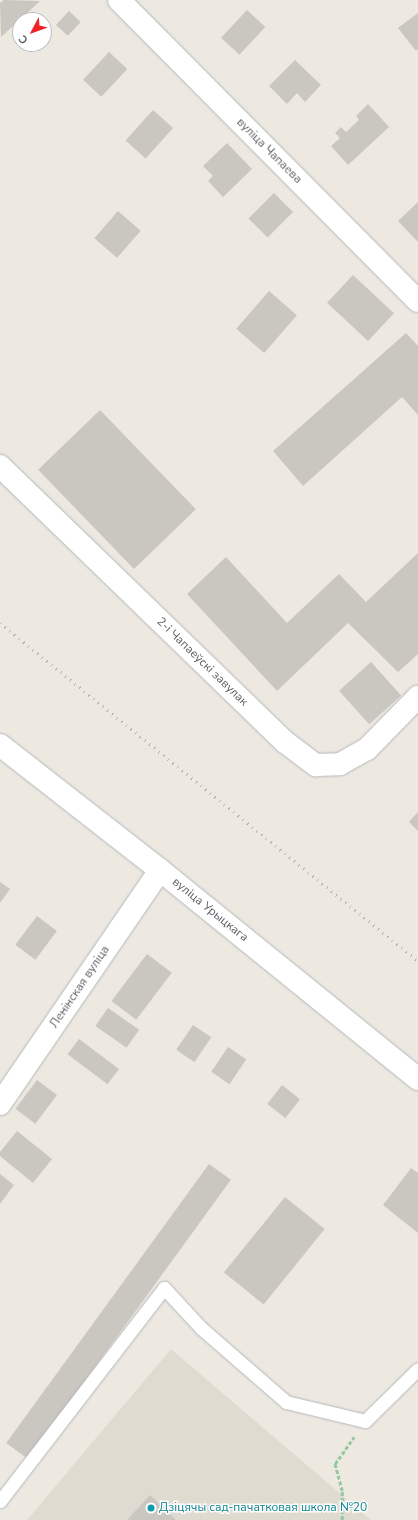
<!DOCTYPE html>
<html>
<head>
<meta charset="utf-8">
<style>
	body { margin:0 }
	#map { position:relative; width:418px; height:1520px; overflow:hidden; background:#ede9e1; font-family:"Nunito Sans",sans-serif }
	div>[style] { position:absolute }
	.education>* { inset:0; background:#dfdbd1 }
	.building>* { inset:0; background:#cac6c0; transform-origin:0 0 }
	.path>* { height:2.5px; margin-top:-1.25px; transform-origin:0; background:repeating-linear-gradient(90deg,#94c89e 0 4px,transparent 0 6px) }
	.roads { filter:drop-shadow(0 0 1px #b4b8bc) drop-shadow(0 0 1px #b4b8bc) }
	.service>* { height:13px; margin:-6.5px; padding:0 6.5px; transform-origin:6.5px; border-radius:6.5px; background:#fff }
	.minor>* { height:22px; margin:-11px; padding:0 11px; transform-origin:11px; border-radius:11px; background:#fff }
	.secondary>* { height:22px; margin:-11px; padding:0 11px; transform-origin:11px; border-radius:11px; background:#fff }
	.rail>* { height:3px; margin-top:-1.5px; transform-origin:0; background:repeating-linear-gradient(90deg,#b2b3b4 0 1px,transparent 0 6px) }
	.dots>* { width:11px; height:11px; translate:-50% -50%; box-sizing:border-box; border:2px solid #fff; border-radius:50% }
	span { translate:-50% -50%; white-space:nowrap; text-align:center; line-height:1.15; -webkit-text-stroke:3px #fff; paint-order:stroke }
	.street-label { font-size:12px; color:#595e63 }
	.culture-label { font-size:12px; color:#0d838f }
	.left { translate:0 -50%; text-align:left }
	.north { position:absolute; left:12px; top:12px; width:40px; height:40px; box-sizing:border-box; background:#fff; border:1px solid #bdbfc1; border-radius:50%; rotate:229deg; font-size:11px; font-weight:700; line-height:16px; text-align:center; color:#595e63 }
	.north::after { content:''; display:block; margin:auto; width:14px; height:18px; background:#f22224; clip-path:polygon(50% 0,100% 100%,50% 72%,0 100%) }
</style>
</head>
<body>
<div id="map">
	<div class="education">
		<div style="clip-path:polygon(171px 1349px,371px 1520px,27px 1520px)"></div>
	</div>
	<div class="building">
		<div style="clip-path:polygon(4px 0,40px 1px,1px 37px,0 3px)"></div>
		<div style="left:247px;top:10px;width:25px;height:38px;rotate:43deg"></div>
		<div style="left:69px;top:11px;width:16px;height:19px;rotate:43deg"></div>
		<div style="clip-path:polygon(418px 13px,418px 49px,416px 51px,398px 28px)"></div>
		<div style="left:109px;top:52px;width:25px;height:38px;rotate:43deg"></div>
		<div style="clip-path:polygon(295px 60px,321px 85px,305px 102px,297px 93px,287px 104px,269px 86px)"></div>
		<div style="clip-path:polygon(368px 104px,389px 127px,348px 165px,331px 146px,340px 138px,335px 133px,341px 127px,346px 132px,359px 120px,356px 116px)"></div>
		<div style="left:153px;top:110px;width:27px;height:41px;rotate:42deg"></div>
		<div style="clip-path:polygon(227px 143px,252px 169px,223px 197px,208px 181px,213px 176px,203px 166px)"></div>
		<div style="left:274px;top:193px;width:27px;height:36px;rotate:45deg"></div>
		<div style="clip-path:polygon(418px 202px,418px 242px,398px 221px)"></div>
		<div style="left:118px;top:211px;width:30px;height:36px;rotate:41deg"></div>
		<div style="left:353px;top:275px;width:56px;height:38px;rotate:43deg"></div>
		<div style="left:269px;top:291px;width:37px;height:50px;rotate:41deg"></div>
		<div style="clip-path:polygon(406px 333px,418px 346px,418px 415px,402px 397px,303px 486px,273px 451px)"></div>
		<div style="left:100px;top:410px;width:138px;height:86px;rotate:46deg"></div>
		<div style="clip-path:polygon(418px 553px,418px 654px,398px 672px,348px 623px,277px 691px,187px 594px,226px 557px,287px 623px,339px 574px,366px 602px)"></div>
		<div style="left:371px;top:662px;width:45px;height:43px;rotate:48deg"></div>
		<div style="clip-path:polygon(418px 812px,418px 831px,409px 822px)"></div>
		<div style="clip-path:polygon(0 882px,10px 889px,0 903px)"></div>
		<div style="left:37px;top:916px;width:25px;height:36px;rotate:37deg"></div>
		<div style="left:147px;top:954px;width:31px;height:59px;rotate:37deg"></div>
		<div style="left:108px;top:1008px;width:38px;height:22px;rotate:35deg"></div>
		<div style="left:193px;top:1025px;width:22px;height:30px;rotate:34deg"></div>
		<div style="left:79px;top:1039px;width:50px;height:19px;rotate:37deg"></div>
		<div style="left:228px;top:1047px;width:22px;height:30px;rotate:34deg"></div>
		<div style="left:37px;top:1080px;width:25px;height:36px;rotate:37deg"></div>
		<div style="left:282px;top:1085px;width:23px;height:24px;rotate:38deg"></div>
		<div style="clip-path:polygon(17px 1131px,52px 1159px,33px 1183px,0 1156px,0 1152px)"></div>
		<div style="left:209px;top:1164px;width:27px;height:345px;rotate:36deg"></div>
		<div style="clip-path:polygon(411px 1168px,418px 1173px,418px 1233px,383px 1205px)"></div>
		<div style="clip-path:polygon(0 1174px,14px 1185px,0 1204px)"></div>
		<div style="left:285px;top:1197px;width:51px;height:97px;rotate:39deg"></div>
		<div style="clip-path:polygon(150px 1495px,176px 1520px,127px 1520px)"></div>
	</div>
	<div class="path">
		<div style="left:342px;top:1520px;width:29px;rotate:-90deg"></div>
		<div style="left:342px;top:1491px;width:28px;rotate:-105deg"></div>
		<div style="left:335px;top:1464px;width:33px;rotate:-55deg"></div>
	</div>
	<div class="roads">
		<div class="service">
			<div style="left:0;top:1501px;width:269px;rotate:-52.4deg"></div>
			<div style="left:164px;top:1288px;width:54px;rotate:47.2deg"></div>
			<div style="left:201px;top:1328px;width:113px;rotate:41deg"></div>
			<div style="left:286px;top:1402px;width:81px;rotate:13.5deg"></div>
			<div style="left:365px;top:1421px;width:74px;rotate:-44.5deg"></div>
		</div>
		<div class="minor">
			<div style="left:119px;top:0;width:424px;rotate:45.2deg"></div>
			<div style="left:0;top:466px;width:397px;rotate:44.1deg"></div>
			<div style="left:285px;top:742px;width:39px;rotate:37deg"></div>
			<div style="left:316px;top:765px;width:24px;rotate:-2deg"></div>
			<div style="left:340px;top:764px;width:31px;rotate:-29deg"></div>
			<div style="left:367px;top:749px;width:73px;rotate:-45.6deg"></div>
			<div style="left:0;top:1104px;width:283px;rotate:-55.6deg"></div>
		</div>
		<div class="secondary">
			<div style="left:0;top:745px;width:203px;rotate:38deg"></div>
			<div style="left:160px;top:870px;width:332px;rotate:39deg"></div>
		</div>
	</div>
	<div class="rail">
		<div style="left:0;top:623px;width:538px;rotate:38.96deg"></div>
	</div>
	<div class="dots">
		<div style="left:151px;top:1508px;background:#0f9aa8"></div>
	</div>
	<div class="street-label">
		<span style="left:269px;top:151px;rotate:45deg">вуліца Чапаева</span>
		<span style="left:202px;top:662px;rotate:44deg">2-і Чапаеўскі завулак</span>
		<span style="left:210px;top:910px;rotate:39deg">вуліца Урыцкага</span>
		<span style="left:80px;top:987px;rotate:-56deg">Ленінская вуліца</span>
	</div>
	<div class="culture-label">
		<span class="left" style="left:159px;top:1508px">Дзіцячы сад-пачатковая школа №20</span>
	</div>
	<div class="north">С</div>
</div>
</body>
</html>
